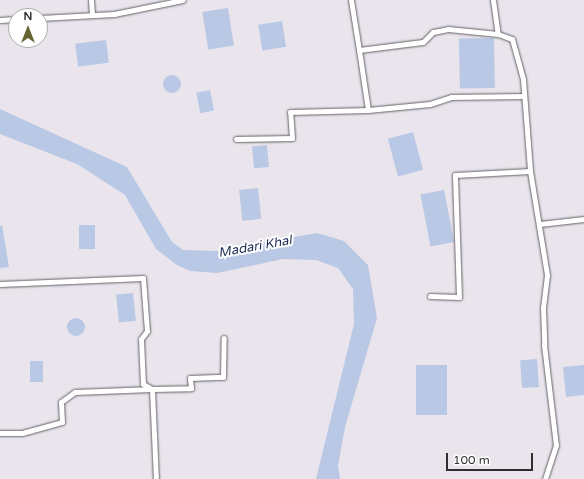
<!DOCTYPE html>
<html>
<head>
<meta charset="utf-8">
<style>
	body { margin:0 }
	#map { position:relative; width:584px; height:479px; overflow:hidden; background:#eae4ec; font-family:"Varela Round",sans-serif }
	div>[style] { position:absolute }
	.water>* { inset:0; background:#b9c8e5; transform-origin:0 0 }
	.round { border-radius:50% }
	.roads { filter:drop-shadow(0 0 1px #656167) drop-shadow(0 0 1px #656167) }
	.minor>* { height:5px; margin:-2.5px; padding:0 2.5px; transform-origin:2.5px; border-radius:2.5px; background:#fff }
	span { translate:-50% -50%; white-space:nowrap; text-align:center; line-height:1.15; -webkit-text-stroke:4px #fff; paint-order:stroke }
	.water-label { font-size:13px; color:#1b2e54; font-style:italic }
	.north { position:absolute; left:8px; top:8px; width:40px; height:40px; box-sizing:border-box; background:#fff; border:1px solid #acabad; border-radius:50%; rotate:0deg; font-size:11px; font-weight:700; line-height:16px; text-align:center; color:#302e31 }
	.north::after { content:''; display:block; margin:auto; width:14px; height:18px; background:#636431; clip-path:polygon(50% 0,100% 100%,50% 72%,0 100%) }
	.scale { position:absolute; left:446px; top:453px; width:87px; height:18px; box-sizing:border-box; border:2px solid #302e31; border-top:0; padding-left:5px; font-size:12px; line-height:14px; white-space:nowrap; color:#302e31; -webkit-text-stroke:3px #fff; paint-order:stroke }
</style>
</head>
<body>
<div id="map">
	<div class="water">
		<div style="left:228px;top:8px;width:38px;height:26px;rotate:81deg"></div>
		<div style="left:282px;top:21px;width:26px;height:24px;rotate:81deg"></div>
		<div style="left:494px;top:38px;width:50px;height:35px;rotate:89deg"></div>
		<div style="left:106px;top:40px;width:23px;height:31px;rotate:83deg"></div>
		<div class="round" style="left:163px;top:75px;width:18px;height:18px"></div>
		<div style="left:210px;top:90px;width:21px;height:14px;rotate:79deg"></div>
		<div style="clip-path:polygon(0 109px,127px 167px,172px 242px,183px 250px,217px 251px,317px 233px,344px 241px,368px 265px,377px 318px,345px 427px,338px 466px,340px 479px,316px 479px,354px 324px,353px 289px,338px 268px,316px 260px,283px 259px,217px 273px,190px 271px,177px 265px,156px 249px,125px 195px,77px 164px,0 134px)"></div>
		<div style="left:413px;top:132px;width:39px;height:26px;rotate:75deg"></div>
		<div style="left:267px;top:145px;width:22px;height:15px;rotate:85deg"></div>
		<div style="left:258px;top:188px;width:31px;height:19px;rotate:84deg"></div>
		<div style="left:444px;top:190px;width:53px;height:24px;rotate:79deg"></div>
		<div style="clip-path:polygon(2px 225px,9px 267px,0 268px,0 226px)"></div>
		<div style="left:79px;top:225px;width:16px;height:24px"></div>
		<div style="left:133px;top:293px;width:28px;height:17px;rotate:84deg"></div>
		<div class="round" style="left:67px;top:318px;width:18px;height:18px"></div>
		<div style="left:537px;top:359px;width:28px;height:17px;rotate:86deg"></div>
		<div style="left:30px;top:361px;width:13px;height:21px"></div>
		<div style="left:416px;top:365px;width:31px;height:50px"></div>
		<div style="clip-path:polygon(584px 365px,584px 395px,566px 397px,563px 367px)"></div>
	</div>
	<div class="roads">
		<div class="minor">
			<div style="left:91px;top:0;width:15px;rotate:86deg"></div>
			<div style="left:351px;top:0;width:51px;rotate:80.9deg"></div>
			<div style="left:359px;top:50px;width:64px;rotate:-7.1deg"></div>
			<div style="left:423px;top:42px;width:14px;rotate:-45deg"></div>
			<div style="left:433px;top:32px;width:15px;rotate:-11deg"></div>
			<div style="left:448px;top:29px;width:50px;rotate:5.7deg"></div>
			<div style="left:493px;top:0;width:34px;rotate:82deg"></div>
			<div style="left:498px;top:34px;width:15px;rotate:20deg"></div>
			<div style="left:512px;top:39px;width:41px;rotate:74.6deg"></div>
			<div style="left:523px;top:79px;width:92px;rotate:85.6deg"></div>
			<div style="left:530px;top:171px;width:105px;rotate:80.7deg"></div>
			<div style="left:547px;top:275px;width:32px;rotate:97deg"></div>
			<div style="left:543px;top:307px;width:38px;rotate:88deg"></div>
			<div style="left:544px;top:345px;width:101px;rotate:83.2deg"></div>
			<div style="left:556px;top:445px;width:36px;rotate:108deg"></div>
			<div style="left:40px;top:18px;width:74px;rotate:-3.1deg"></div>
			<div style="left:114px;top:14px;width:70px;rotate:-11.5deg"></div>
			<div style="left:0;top:20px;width:16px;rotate:-4deg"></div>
			<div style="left:368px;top:110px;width:62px;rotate:-5.5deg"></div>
			<div style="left:430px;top:104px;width:22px;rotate:-18deg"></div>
			<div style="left:451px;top:97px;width:73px;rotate:-0.8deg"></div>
			<div style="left:236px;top:139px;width:56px;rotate:-1deg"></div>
			<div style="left:292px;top:138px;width:26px;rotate:-94deg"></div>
			<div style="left:290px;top:112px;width:78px;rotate:-1.5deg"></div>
			<div style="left:368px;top:110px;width:61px;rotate:-98.5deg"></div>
			<div style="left:540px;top:224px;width:44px;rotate:-6.5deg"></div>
			<div style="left:0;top:284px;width:143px;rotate:-2.4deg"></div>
			<div style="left:143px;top:278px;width:53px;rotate:85.7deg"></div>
			<div style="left:147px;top:331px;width:10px;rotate:127deg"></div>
			<div style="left:141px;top:339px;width:45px;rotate:87.5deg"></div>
			<div style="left:143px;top:384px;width:10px;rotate:29deg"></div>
			<div style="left:152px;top:389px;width:39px;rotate:-1deg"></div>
			<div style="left:191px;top:388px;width:10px;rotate:-96deg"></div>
			<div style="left:190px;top:378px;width:33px;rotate:-2deg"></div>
			<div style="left:223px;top:377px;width:39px;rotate:-89deg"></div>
			<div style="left:430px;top:296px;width:29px;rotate:2deg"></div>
			<div style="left:459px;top:297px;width:122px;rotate:-91.9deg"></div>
			<div style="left:455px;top:175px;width:75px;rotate:-3.1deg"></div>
			<div style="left:0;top:433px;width:22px"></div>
			<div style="left:22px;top:433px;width:41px;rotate:-15.4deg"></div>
			<div style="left:62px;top:422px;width:20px;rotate:-93deg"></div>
			<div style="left:61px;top:402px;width:17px;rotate:-36deg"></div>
			<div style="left:75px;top:392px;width:77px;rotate:-2.2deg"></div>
			<div style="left:152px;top:389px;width:90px;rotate:87.5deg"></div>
		</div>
	</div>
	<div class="water-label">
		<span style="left:255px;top:247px;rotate:-10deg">Madari Khal</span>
	</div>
	<div class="north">N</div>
	<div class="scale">100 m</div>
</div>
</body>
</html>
